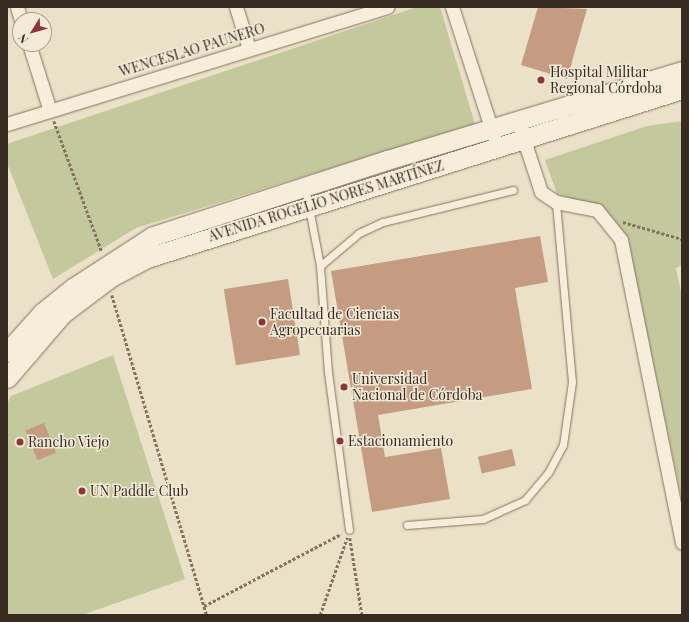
<!DOCTYPE html>
<html>
<head>
<meta charset="utf-8">
<style>
	body { margin:0 }
	#map { position:relative; width:689px; height:622px; overflow:hidden; background:#ebe0c8; font-family:"Playfair Display",serif }
	div>[style] { position:absolute }
	.green>* { inset:0; background:#c4c89d }
	.building>* { inset:0; background:#c59c82; transform-origin:0 0 }
	.path>* { height:2.5px; margin-top:-1.25px; transform-origin:0; background:repeating-linear-gradient(90deg,#85725f 0 3px,transparent 0 5px) }
	.roads { filter:drop-shadow(0 0 1px #85725f) drop-shadow(0 0 1px #85725f) }
	.lane>* { height:7px; margin:-3.5px; padding:0 3.5px; transform-origin:3.5px; border-radius:3.5px; background:#f6eddb }
	.street>* { height:13px; margin:-6.5px; padding:0 6.5px; transform-origin:6.5px; border-radius:6.5px; background:#f6eddb }
	.secondary>* { height:19px; margin:-9.5px; padding:0 9.5px; transform-origin:9.5px; border-radius:9.5px; background:#f6eddb }
	.dots>* { width:11px; height:11px; translate:-50% -50%; box-sizing:border-box; border:2px solid #f3ead7; border-radius:50% }
	span { translate:-50% -50%; white-space:nowrap; text-align:center; line-height:1.15; -webkit-text-stroke:3px #f3ead7; paint-order:stroke }
	.street-label { font-size:14px; color:#372b21 }
	.poi-label { font-size:14px; color:#372b21 }
	.left { translate:0 -50%; text-align:left }
	.frame { position:absolute; inset:0; border:8px solid #372b21; pointer-events:none }
	.north { position:absolute; left:12px; top:12px; width:40px; height:40px; box-sizing:border-box; background:#f3ead7; border:1px solid #a89e8e; border-radius:50%; rotate:233deg; font-size:11px; font-weight:700; line-height:16px; text-align:center; color:#372b21 }
	.north::after { content:''; display:block; margin:auto; width:14px; height:18px; background:#8f3437; clip-path:polygon(50% 0,100% 100%,50% 72%,0 100%) }
</style>
</head>
<body>
<div id="map">
	<div class="green">
		<div style="clip-path:polygon(417px 7px,440px 7px,475px 124px,136px 228px,53px 279px,7px 163px,7px 144px)"></div>
		<div style="clip-path:polygon(682px 121px,682px 265px,676px 268px,682px 297px,682px 500px,627px 241px,603px 208px,557px 194px,545px 160px,647px 126px)"></div>
		<div style="clip-path:polygon(113px 355px,185px 579px,82px 615px,7px 615px,7px 404px,11px 396px)"></div>
	</div>
	<div class="building">
		<div style="clip-path:polygon(538px 7px,587px 9px,567px 79px,521px 65px)"></div>
		<div style="clip-path:polygon(540px 236px,548px 282px,515px 288px,532px 389px,378px 415px,385px 457px,441px 448px,450px 499px,372px 512px,331px 271px)"></div>
		<div style="left:288px;top:279px;width:77px;height:65px;rotate:81deg"></div>
		<div style="left:44px;top:423px;width:32px;height:20px;rotate:68deg"></div>
		<div style="left:512px;top:449px;width:17px;height:35px;rotate:77deg"></div>
	</div>
	<div class="path">
		<div style="left:54px;top:121px;width:140px;rotate:69.9deg"></div>
		<div style="left:623px;top:222px;width:61px;rotate:16.1deg"></div>
		<div style="left:112px;top:295px;width:334px;rotate:73.5deg"></div>
		<div style="left:350px;top:538px;width:78px;rotate:81.1deg"></div>
		<div style="left:204px;top:606px;width:155px;rotate:-27.7deg"></div>
		<div style="left:320px;top:615px;width:82px;rotate:-70.7deg"></div>
	</div>
	<div class="roads">
		<div class="lane">
			<div style="left:305px;top:187px;width:80px;rotate:79.2deg"></div>
			<div style="left:320px;top:266px;width:106px;rotate:85.7deg"></div>
			<div style="left:328px;top:372px;width:159px;rotate:82.4deg"></div>
			<div style="left:320px;top:266px;width:51px;rotate:-40.2deg"></div>
			<div style="left:359px;top:233px;width:26px;rotate:-25deg"></div>
			<div style="left:383px;top:222px;width:134px;rotate:-13.8deg"></div>
			<div style="left:407px;top:525px;width:76px;rotate:-4.5deg"></div>
			<div style="left:483px;top:519px;width:46px;rotate:-24.3deg"></div>
			<div style="left:525px;top:500px;width:35px;rotate:-50deg"></div>
			<div style="left:548px;top:473px;width:32px;rotate:-62deg"></div>
			<div style="left:563px;top:445px;width:64px;rotate:-81.9deg"></div>
			<div style="left:572px;top:382px;width:181px;rotate:-95.1deg"></div>
		</div>
		<div class="street">
			<div style="left:17px;top:7px;width:14px;rotate:73deg"></div>
			<div style="left:236px;top:7px;width:44px;rotate:72.8deg"></div>
			<div style="left:452px;top:7px;width:137px;rotate:72.1deg"></div>
			<div style="left:29px;top:44px;width:70px;rotate:72.6deg"></div>
			<div style="left:7px;top:124px;width:398px;rotate:-17.1deg"></div>
			<div style="left:521px;top:131px;width:64px;rotate:71.8deg"></div>
			<div style="left:541px;top:192px;width:18px;rotate:34deg"></div>
			<div style="left:556px;top:202px;width:42px;rotate:11deg"></div>
			<div style="left:597px;top:210px;width:38px;rotate:51deg"></div>
			<div style="left:621px;top:240px;width:309px;rotate:78.6deg"></div>
		</div>
		<div class="secondary">
			<div style="left:7px;top:352px;width:52px;rotate:-48.1deg"></div>
			<div style="left:42px;top:313px;width:40px;rotate:-39deg"></div>
			<div style="left:73px;top:288px;width:95px;rotate:-33deg"></div>
			<div style="left:153px;top:236px;width:246px;rotate:-18deg"></div>
			<div style="left:387px;top:160px;width:308px;rotate:-16.8deg"></div>
			<div style="left:7px;top:378px;width:84px;rotate:-49.3deg"></div>
			<div style="left:62px;top:314px;width:61px;rotate:-37.1deg"></div>
			<div style="left:111px;top:277px;width:41px;rotate:-27.8deg"></div>
			<div style="left:147px;top:258px;width:561px;rotate:-17.53deg"></div>
		</div>
	</div>
	<div class="dots">
		<div style="left:541px;top:80px;background:#8f3437"></div>
		<div style="left:262px;top:322px;background:#8f3437"></div>
		<div style="left:344px;top:387px;background:#8f3437"></div>
		<div style="left:340px;top:441px;background:#8f3437"></div>
		<div style="left:20px;top:442px;background:#8f3437"></div>
		<div style="left:82px;top:491px;background:#8f3437"></div>
	</div>
	<div class="street-label">
		<span style="left:192px;top:50px;rotate:-17deg">WENCESLAO PAUNERO</span>
		<span style="left:326px;top:201px;rotate:-17deg">AVENIDA ROGELIO NORES MARTÍNEZ</span>
	</div>
	<div class="poi-label">
		<span class="left" style="left:550px;top:80px">Hospital Militar<br>Regional Córdoba</span>
		<span class="left" style="left:270px;top:322px">Facultad de Ciencias<br>Agropecuarias</span>
		<span class="left" style="left:352px;top:387px">Universidad<br>Nacional de Córdoba</span>
		<span class="left" style="left:348px;top:441px">Estacionamiento</span>
		<span class="left" style="left:28px;top:442px">Rancho Viejo</span>
		<span class="left" style="left:90px;top:491px">UN Paddle Club</span>
	</div>
	<div class="frame"></div>
	<div class="north">N</div>
</div>
</body>
</html>
